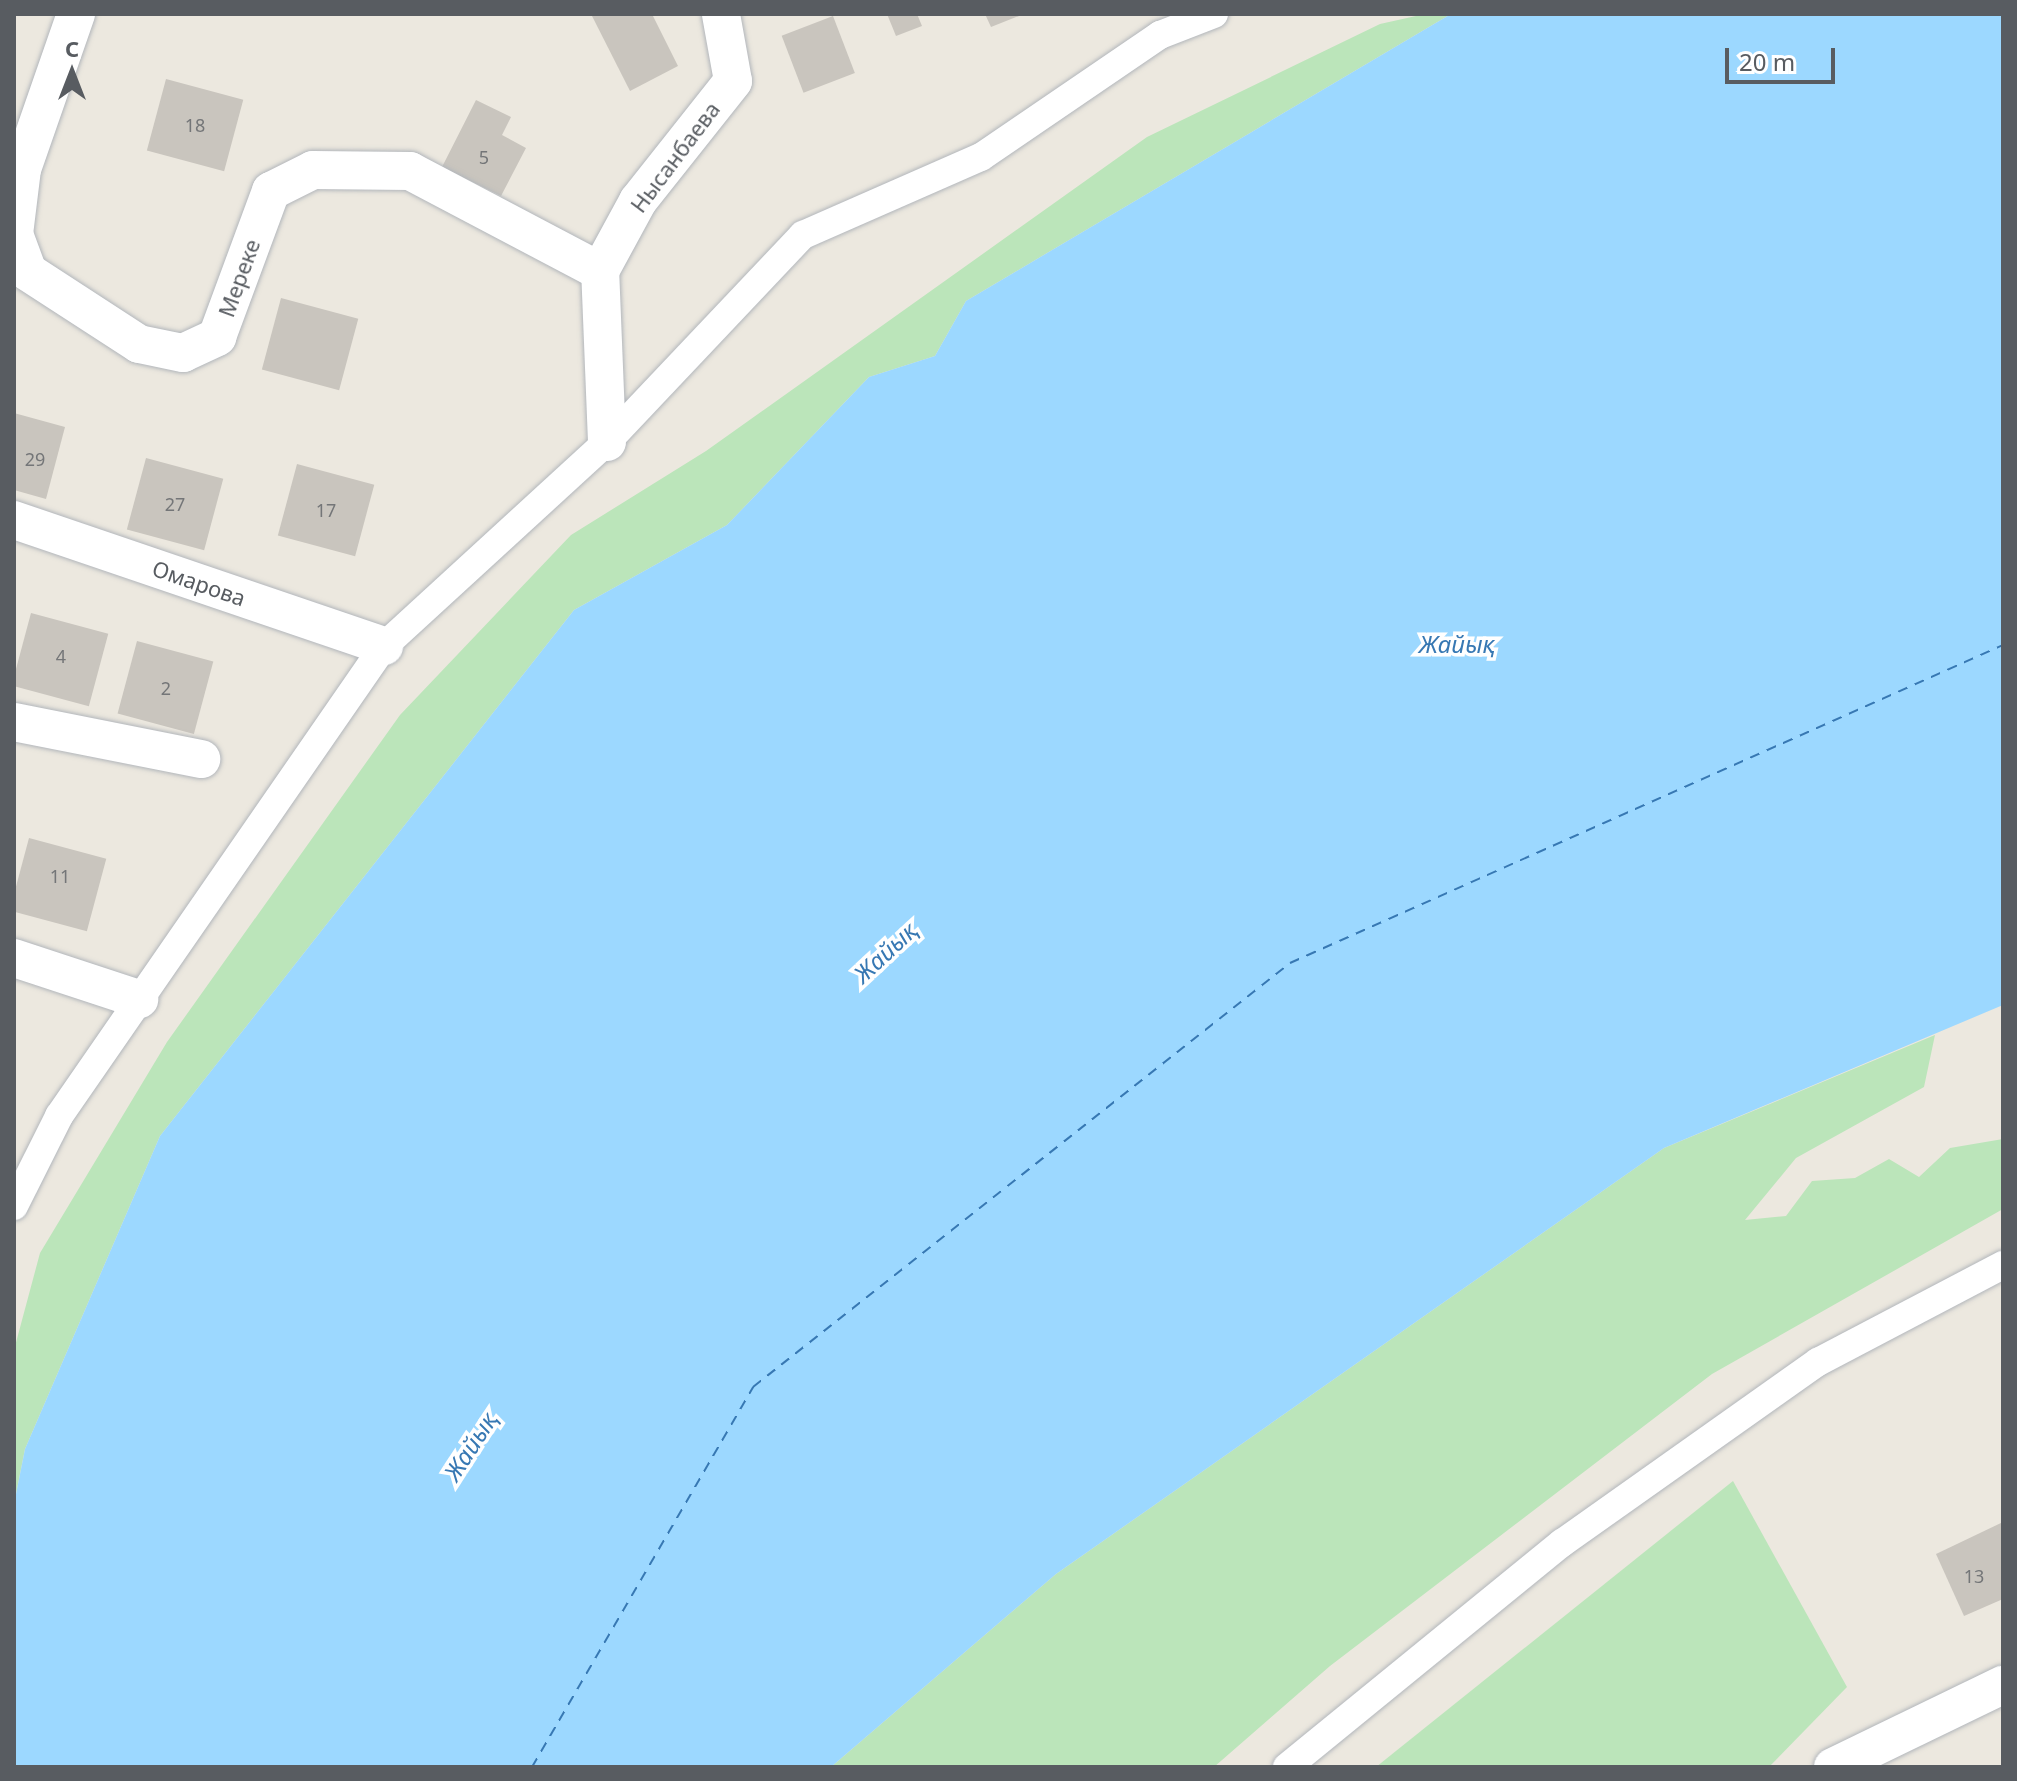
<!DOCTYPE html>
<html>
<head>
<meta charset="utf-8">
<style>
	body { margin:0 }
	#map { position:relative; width:2017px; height:1781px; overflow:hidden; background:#ece8df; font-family:"Noto Sans",sans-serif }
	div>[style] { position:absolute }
	.green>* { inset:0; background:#bbe5ba }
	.water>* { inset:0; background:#9cd8ff }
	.ferry>* { height:2px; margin-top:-1px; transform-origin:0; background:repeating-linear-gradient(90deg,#3778b3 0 10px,transparent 0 18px) }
	.building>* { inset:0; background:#c9c5be; transform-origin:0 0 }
	.roads { filter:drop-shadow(0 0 2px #b2b6bb) drop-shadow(0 0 2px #b2b6bb) }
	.pedestrian>* { height:28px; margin:-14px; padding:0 14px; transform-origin:14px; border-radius:14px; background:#fff }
	.minor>* { height:38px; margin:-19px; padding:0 19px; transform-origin:19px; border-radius:19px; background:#fff }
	span { translate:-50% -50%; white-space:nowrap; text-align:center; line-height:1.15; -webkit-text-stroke:7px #fff; paint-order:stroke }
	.number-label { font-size:18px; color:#747678 }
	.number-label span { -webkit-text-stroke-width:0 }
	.street-label { font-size:22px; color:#585c61 }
	.water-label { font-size:24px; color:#3778b3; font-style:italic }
	.frame { position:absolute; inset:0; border:16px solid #585c61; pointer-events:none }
	.north { position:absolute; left:32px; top:32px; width:80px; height:80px; -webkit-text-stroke:6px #fff; paint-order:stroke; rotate:0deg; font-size:22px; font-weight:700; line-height:32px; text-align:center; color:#585c61 }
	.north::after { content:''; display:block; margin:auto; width:28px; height:36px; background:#585c61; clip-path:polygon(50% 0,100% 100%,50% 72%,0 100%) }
	.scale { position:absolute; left:1725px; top:48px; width:110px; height:36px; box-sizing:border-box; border:4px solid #585c61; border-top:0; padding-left:10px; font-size:24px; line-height:28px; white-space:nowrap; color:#585c61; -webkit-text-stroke:6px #fff; paint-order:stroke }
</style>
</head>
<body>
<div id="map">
	<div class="green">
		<div style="clip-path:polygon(1425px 14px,1451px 14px,966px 301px,935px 356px,869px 377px,727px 525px,574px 610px,160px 1136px,25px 1449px,14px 1504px,14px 1350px,40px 1253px,167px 1042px,400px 715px,571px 535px,706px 451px,1147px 137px,1380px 24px)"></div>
		<div style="clip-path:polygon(1935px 1035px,1924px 1087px,1796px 1158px,1745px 1220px,1786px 1216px,1812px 1181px,1855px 1178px,1889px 1159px,1919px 1177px,1950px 1148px,2003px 1139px,2003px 1209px,1712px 1374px,1330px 1666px,1214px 1767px,831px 1767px,1056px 1574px,1664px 1148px)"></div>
		<div style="clip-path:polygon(1733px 1481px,1847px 1687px,1769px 1767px,1376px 1767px)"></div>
	</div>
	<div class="water">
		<div style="clip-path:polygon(1451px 14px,2003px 14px,2003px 1005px,1664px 1148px,1056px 1574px,831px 1767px,14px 1767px,14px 1504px,25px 1449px,160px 1136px,574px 610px,727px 525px,869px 377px,935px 356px,966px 301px)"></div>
	</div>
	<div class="ferry">
		<div style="left:532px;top:1767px;width:440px;rotate:-59.8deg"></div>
		<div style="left:753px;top:1387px;width:684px;rotate:-38.29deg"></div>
		<div style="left:1290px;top:963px;width:781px;rotate:-24.04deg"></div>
	</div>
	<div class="building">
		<div style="clip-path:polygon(591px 14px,652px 14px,678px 66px,630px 91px)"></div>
		<div style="clip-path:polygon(887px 14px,917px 14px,922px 26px,896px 36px)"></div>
		<div style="clip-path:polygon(985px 14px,1024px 14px,991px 27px)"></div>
		<div style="left:833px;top:16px;width:61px;height:55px;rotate:69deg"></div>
		<div style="left:166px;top:79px;width:80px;height:74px;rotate:15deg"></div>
		<div style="clip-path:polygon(476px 100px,511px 117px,502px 135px,526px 148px,501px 196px,442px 167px)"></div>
		<div style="left:281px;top:298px;width:80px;height:74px;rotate:15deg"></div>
		<div style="clip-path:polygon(14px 413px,65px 427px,46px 499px,14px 490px)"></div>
		<div style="left:146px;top:458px;width:80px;height:74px;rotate:15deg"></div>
		<div style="left:297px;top:464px;width:80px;height:74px;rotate:15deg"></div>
		<div style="left:31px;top:613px;width:80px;height:75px;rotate:15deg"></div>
		<div style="left:137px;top:641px;width:79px;height:75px;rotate:15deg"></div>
		<div style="left:29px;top:838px;width:80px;height:75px;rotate:15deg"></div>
		<div style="clip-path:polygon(2003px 1522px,2003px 1599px,1964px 1616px,1936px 1554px)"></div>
	</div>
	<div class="roads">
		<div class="pedestrian">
			<div style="left:14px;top:1206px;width:101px;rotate:-63.4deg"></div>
			<div style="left:59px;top:1116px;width:571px;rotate:-55.34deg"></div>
			<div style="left:384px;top:646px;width:302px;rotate:-42.5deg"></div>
			<div style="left:607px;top:442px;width:285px;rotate:-46.6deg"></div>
			<div style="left:803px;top:235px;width:194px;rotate:-23.7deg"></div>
			<div style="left:981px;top:157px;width:217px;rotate:-34.3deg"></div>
			<div style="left:1160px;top:35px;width:58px;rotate:-21.3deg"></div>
			<div style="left:1287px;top:1767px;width:355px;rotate:-39.2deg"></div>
			<div style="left:1562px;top:1543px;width:314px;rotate:-35.3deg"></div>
			<div style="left:1818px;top:1362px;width:209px;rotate:-27.7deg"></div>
		</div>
		<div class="minor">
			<div style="left:76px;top:14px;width:164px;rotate:109.2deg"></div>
			<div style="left:22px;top:169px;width:65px;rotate:97deg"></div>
			<div style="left:14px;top:234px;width:40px;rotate:69.8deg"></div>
			<div style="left:28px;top:272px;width:132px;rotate:33deg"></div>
			<div style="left:139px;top:344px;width:45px;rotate:11.6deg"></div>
			<div style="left:183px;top:353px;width:38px;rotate:-25deg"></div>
			<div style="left:217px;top:337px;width:156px;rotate:-69.7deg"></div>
			<div style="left:271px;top:191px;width:47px;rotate:-26.6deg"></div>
			<div style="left:313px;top:170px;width:97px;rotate:0.6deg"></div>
			<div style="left:410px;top:171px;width:215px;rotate:27.8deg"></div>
			<div style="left:607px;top:442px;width:171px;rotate:-92.3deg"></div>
			<div style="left:600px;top:271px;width:80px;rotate:-61.5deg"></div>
			<div style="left:638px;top:201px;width:153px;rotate:-51.6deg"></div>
			<div style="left:733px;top:81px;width:68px;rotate:-100.2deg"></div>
			<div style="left:14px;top:520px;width:391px;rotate:18.8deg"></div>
			<div style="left:14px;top:722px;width:191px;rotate:11.2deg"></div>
			<div style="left:14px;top:958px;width:132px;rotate:18.2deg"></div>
			<div style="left:1833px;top:1767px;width:189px;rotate:-25.8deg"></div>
		</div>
	</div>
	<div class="number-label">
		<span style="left:195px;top:125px">18</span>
		<span style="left:484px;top:157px">5</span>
		<span style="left:35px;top:459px">29</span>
		<span style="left:175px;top:504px">27</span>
		<span style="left:326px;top:510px">17</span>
		<span style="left:61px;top:656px">4</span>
		<span style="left:166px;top:688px">2</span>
		<span style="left:60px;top:876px">11</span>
		<span style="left:1974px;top:1576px">13</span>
	</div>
	<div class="street-label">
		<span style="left:675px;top:157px;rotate:-53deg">Нысанбаева</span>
		<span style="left:239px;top:278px;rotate:-70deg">Мереке</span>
		<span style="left:199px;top:583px;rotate:19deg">Омарова</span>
	</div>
	<div class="water-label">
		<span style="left:1457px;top:644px">Жайық</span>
		<span style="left:885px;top:952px;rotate:-43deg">Жайық</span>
		<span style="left:470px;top:1446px;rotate:-57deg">Жайық</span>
	</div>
	<div class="frame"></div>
	<div class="north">С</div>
	<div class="scale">20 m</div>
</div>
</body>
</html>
